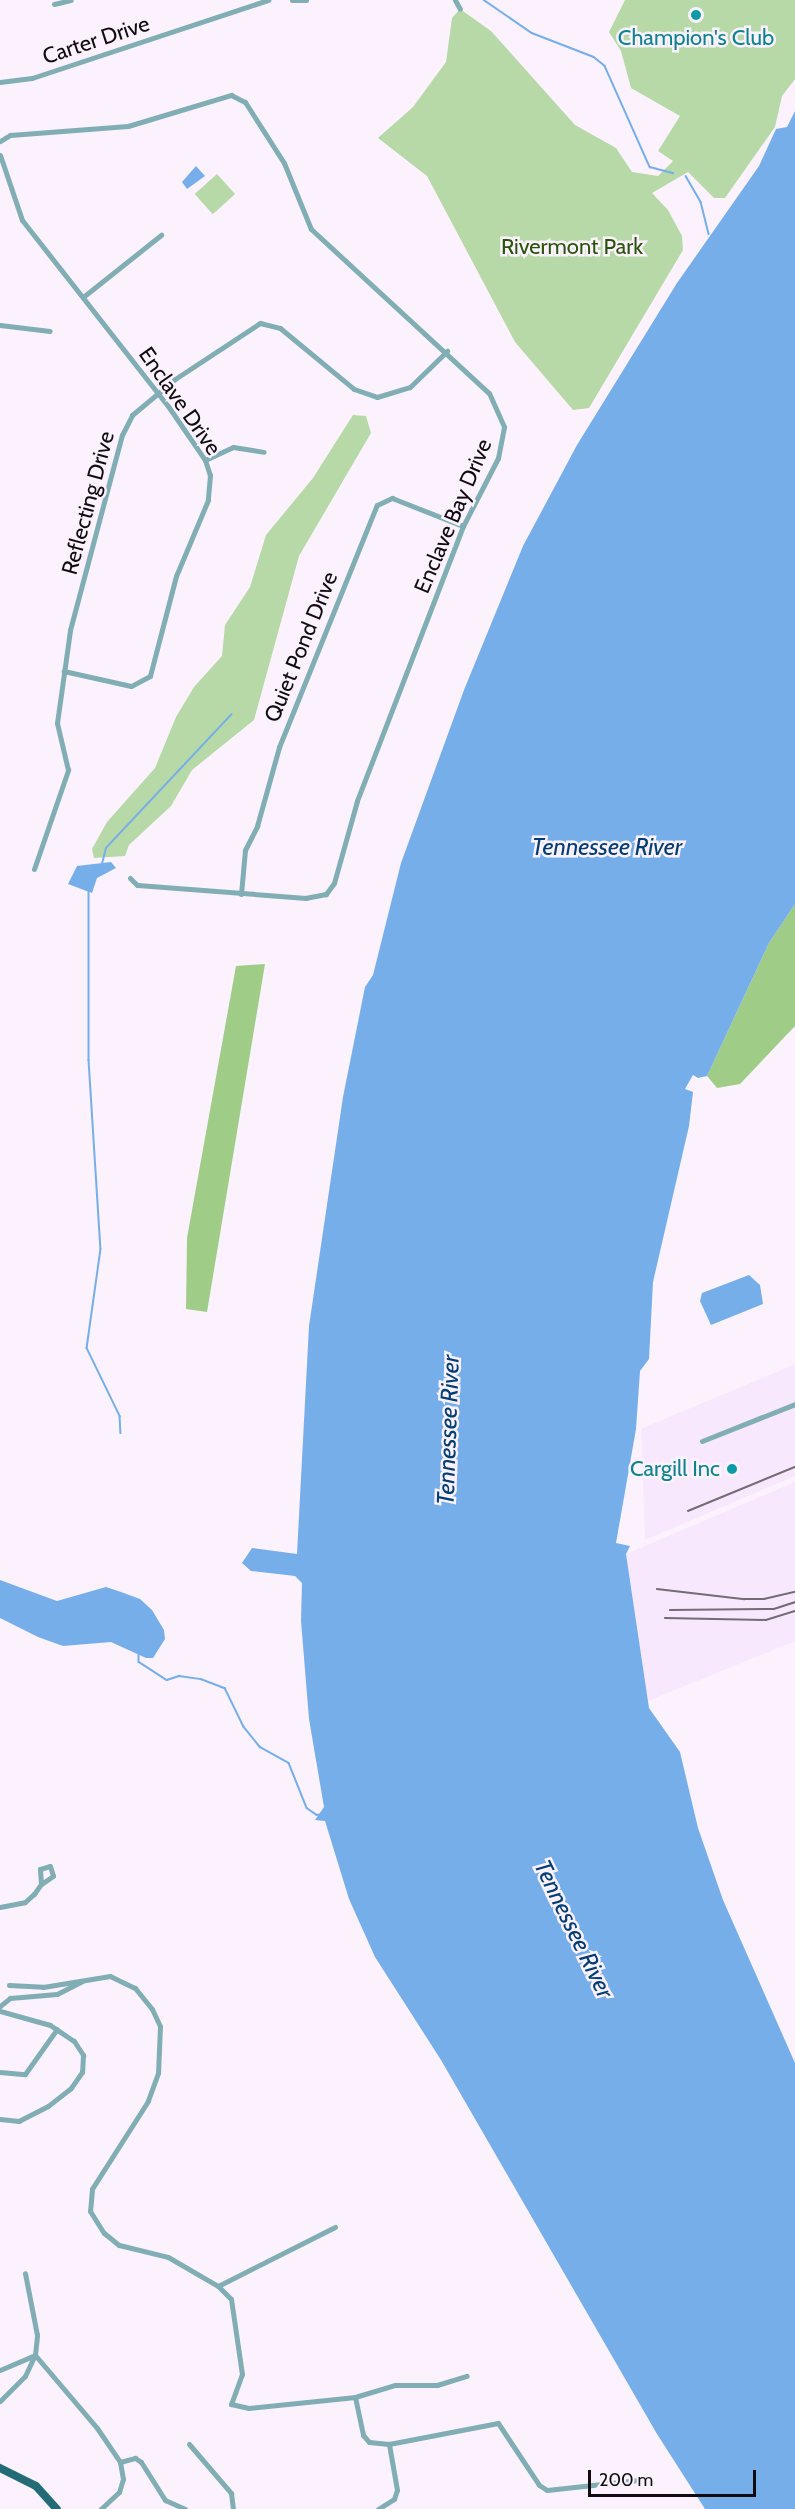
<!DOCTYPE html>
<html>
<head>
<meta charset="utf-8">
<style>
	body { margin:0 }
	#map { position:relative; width:795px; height:2509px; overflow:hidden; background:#fbf2fe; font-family:Cabin,sans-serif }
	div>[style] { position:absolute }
	.built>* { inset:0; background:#f8e8fd }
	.green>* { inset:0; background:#b7d8a7; transform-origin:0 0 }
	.forest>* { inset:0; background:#9fcd88 }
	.water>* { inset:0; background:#76aeea }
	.stream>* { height:1.5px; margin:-0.75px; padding:0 0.75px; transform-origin:0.75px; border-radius:0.75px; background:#76aeea }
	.minor>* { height:5px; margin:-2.5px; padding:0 2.5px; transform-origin:2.5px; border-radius:2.5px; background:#81adb4 }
	.primary>* { height:8px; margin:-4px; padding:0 4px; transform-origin:4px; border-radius:4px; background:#236c77 }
	.rail>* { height:1.5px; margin:-0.75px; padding:0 0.75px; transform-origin:0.75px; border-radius:0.75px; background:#736c74 }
	.dots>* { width:16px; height:16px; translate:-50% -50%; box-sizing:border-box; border:3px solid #fbf2fe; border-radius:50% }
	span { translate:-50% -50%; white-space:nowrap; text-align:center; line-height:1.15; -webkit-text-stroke:5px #fbf2fe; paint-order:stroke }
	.culture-label { font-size:22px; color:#0d838f }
	.right { translate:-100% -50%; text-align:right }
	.street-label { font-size:22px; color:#100b11 }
	.park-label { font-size:22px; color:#2a530b }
	.water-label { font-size:24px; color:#003d73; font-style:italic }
	.scale { position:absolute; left:588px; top:2470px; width:168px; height:27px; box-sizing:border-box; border:3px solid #100b11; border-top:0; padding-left:8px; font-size:18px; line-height:21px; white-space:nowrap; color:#100b11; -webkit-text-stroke:4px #fbf2fe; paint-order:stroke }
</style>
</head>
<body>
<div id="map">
	<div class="built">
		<div style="clip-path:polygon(795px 1364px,795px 1476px,645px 1540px,641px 1429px)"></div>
		<div style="clip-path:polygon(795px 1482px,795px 1641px,648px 1701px,626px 1554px)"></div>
	</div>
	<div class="green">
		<div style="clip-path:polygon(625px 0,795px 0,795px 79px,782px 96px,775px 127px,725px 198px,714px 198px,688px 172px,652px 193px,668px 210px,682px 236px,683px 250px,589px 408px,573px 410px,515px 342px,427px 176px,378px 138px,413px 107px,446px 62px,452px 18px,460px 9px,491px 31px,575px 125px,616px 148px,632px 172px,658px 176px,673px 161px,658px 151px,680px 116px,631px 88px,621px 51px,609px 32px)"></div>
		<div style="left:217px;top:174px;width:27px;height:30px;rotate:48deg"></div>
		<div style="clip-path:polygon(353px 415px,366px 416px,371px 433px,299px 556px,254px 720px,192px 770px,171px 806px,129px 845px,125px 856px,94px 858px,92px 849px,107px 822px,155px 768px,176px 717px,194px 687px,222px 656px,225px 625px,250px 587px,266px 535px,313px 478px)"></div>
	</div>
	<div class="forest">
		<div style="clip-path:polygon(795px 904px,795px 1026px,740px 1084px,717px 1088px,707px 1076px,769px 943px)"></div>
		<div style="clip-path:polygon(265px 964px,207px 1312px,186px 1309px,187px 1238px,236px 966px)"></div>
	</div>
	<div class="water">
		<div style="clip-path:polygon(795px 111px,795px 904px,769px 943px,707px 1076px,698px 1078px,693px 1075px,685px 1089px,693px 1092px,689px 1126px,653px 1282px,649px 1359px,640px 1371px,636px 1429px,616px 1543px,630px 1546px,626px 1554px,649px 1708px,680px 1752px,698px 1828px,723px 1900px,795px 2063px,795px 2509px,705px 2509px,657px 2434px,441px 2060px,375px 1957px,349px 1899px,325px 1821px,315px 1820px,324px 1807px,309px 1719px,301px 1621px,302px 1583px,295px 1576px,251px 1571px,242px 1563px,252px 1548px,297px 1554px,309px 1326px,343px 1097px,365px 987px,373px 975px,401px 863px,464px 690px,523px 546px,577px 445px,677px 283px,759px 166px,776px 129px,787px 127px)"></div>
		<div style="clip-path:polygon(196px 166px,205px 176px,187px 189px,182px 182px)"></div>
		<div style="clip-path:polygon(111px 862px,116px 868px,97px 878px,92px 893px,68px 884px,77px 866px)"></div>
		<div style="clip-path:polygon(749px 1275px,760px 1285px,763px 1304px,711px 1325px,700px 1301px,702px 1293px)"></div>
		<div style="clip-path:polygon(0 1580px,57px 1601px,106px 1587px,121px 1592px,140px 1599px,152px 1610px,164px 1630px,165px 1639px,153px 1658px,146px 1658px,111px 1642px,63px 1646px,38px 1637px,0 1618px)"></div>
	</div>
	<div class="stream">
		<div style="left:484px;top:0;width:58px;rotate:34.5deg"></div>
		<div style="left:532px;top:33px;width:66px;rotate:21.2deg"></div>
		<div style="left:594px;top:57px;width:14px;rotate:39deg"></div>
		<div style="left:605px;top:66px;width:111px;rotate:66deg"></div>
		<div style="left:650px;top:167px;width:24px;rotate:15deg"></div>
		<div style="left:686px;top:176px;width:30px;rotate:60deg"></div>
		<div style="left:701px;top:202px;width:33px;rotate:76deg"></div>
		<div style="left:102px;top:864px;width:16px;rotate:-76deg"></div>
		<div style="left:106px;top:848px;width:183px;rotate:-46.8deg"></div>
		<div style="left:89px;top:892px;width:168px;rotate:90deg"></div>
		<div style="left:89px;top:1060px;width:189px;rotate:86.4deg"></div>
		<div style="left:101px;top:1249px;width:100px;rotate:98deg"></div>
		<div style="left:87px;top:1348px;width:76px;rotate:64.1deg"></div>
		<div style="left:120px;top:1416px;width:17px;rotate:87deg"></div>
		<div style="left:139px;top:1653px;width:9px;rotate:90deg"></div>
		<div style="left:139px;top:1662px;width:33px;rotate:33deg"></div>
		<div style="left:167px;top:1680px;width:13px;rotate:-18deg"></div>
		<div style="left:179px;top:1676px;width:22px;rotate:8deg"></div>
		<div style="left:201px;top:1679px;width:26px;rotate:21deg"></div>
		<div style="left:225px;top:1688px;width:43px;rotate:64deg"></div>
		<div style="left:244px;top:1727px;width:26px;rotate:51deg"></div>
		<div style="left:260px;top:1747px;width:33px;rotate:29deg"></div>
		<div style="left:289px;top:1763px;width:48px;rotate:68.2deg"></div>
		<div style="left:307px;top:1808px;width:12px;rotate:35deg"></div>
		<div style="left:317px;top:1815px;width:6px;rotate:-9deg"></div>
	</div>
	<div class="minor">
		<div style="left:292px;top:0;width:14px"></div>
		<div style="left:455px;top:0;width:10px;rotate:61deg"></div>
		<div style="left:54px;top:4px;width:17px;rotate:-13deg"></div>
		<div style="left:0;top:82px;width:32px;rotate:-7deg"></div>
		<div style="left:32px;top:78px;width:249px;rotate:-18.3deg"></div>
		<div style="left:0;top:141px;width:12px;rotate:-31deg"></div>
		<div style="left:10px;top:135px;width:118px;rotate:-4.4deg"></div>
		<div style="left:128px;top:126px;width:108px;rotate:-16.8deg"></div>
		<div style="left:231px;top:95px;width:16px;rotate:27deg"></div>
		<div style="left:245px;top:102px;width:72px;rotate:57.4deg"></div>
		<div style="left:284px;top:163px;width:71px;rotate:67.8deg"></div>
		<div style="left:311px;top:229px;width:242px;rotate:42.7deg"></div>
		<div style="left:489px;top:393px;width:37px;rotate:66deg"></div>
		<div style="left:504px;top:427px;width:32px;rotate:101deg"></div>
		<div style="left:498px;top:458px;width:76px;rotate:117.2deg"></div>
		<div style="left:463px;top:526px;width:295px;rotate:111.1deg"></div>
		<div style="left:357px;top:801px;width:85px;rotate:105.7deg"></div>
		<div style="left:334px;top:883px;width:14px;rotate:126deg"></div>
		<div style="left:326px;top:894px;width:20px;rotate:169deg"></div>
		<div style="left:306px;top:898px;width:169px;rotate:-175.6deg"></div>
		<div style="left:137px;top:885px;width:10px;rotate:-135deg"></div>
		<div style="left:0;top:155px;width:69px;rotate:71.3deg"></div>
		<div style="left:22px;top:220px;width:236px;rotate:51.9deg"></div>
		<div style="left:168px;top:406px;width:65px;rotate:55.6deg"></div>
		<div style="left:205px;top:460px;width:16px;rotate:72deg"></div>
		<div style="left:210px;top:475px;width:25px;rotate:95deg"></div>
		<div style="left:208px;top:500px;width:82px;rotate:112.8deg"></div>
		<div style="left:176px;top:576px;width:103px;rotate:104.6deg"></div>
		<div style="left:150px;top:676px;width:21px;rotate:152deg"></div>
		<div style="left:131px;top:686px;width:69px;rotate:-167.4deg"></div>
		<div style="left:83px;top:297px;width:100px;rotate:-38.5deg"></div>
		<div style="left:0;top:325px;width:50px;rotate:6.8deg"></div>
		<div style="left:205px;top:460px;width:31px;rotate:-25deg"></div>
		<div style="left:233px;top:447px;width:31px;rotate:9deg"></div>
		<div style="left:34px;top:869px;width:105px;rotate:-71deg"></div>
		<div style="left:68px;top:770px;width:48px;rotate:-103.2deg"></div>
		<div style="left:57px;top:723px;width:94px;rotate:-82deg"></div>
		<div style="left:70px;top:630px;width:202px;rotate:-75.1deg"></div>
		<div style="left:122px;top:435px;width:22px;rotate:-63deg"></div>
		<div style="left:132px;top:415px;width:56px;rotate:-39.9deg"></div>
		<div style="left:175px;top:379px;width:102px;rotate:-33.4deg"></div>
		<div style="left:260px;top:323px;width:21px;rotate:14deg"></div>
		<div style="left:280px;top:328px;width:96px;rotate:39.5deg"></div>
		<div style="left:354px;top:389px;width:24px;rotate:19deg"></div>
		<div style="left:377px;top:397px;width:34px;rotate:-17deg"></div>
		<div style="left:410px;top:387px;width:52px;rotate:-44.2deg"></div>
		<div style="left:241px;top:894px;width:44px;rotate:-84.8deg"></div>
		<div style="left:245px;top:850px;width:27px;rotate:-63deg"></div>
		<div style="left:257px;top:826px;width:82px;rotate:-74.4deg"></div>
		<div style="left:279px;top:747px;width:261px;rotate:-68deg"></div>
		<div style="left:377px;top:505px;width:17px;rotate:-25deg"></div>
		<div style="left:392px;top:498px;width:76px;rotate:21.5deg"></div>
		<div style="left:702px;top:1441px;width:100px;rotate:-21.7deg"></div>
		<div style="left:0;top:1907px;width:25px;rotate:-11deg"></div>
		<div style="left:25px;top:1902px;width:12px;rotate:-42deg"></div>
		<div style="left:34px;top:1894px;width:12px;rotate:-55deg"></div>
		<div style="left:41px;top:1884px;width:15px;rotate:-94deg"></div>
		<div style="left:40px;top:1869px;width:10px;rotate:-17deg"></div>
		<div style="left:50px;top:1866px;width:10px;rotate:73deg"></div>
		<div style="left:53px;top:1876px;width:14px;rotate:146deg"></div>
		<div style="left:9px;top:1985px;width:34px;rotate:3deg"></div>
		<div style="left:43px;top:1987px;width:68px;rotate:-9.3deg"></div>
		<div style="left:110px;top:1976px;width:28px;rotate:26deg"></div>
		<div style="left:135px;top:1988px;width:27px;rotate:51deg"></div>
		<div style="left:152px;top:2009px;width:19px;rotate:65deg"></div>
		<div style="left:160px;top:2026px;width:47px;rotate:92.4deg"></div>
		<div style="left:158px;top:2073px;width:30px;rotate:110deg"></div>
		<div style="left:148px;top:2101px;width:104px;rotate:122.5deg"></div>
		<div style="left:92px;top:2189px;width:22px;rotate:95deg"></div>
		<div style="left:90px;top:2211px;width:26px;rotate:58deg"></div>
		<div style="left:104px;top:2233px;width:19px;rotate:39deg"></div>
		<div style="left:119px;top:2245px;width:50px;rotate:13.8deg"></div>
		<div style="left:168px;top:2257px;width:58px;rotate:30.1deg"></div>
		<div style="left:218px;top:2286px;width:18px;rotate:45deg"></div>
		<div style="left:231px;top:2299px;width:76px;rotate:81.7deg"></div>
		<div style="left:242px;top:2374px;width:32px;rotate:110deg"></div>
		<div style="left:231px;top:2404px;width:18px;rotate:13deg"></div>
		<div style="left:249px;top:2408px;width:107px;rotate:-5.9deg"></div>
		<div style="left:355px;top:2397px;width:42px;rotate:-16.7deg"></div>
		<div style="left:395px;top:2385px;width:42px"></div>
		<div style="left:437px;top:2385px;width:31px;rotate:-17deg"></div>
		<div style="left:0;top:2006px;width:13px;rotate:-39deg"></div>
		<div style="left:10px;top:1998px;width:47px;rotate:-4.9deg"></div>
		<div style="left:57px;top:1994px;width:28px;rotate:-27deg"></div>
		<div style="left:0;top:2011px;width:52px;rotate:15.6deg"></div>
		<div style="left:50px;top:2025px;width:29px;rotate:34deg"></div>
		<div style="left:74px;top:2041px;width:17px;rotate:57deg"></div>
		<div style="left:83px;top:2055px;width:17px;rotate:93deg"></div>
		<div style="left:82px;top:2072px;width:19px;rotate:125deg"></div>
		<div style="left:71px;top:2088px;width:29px;rotate:142deg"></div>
		<div style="left:48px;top:2106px;width:33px;rotate:153deg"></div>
		<div style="left:19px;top:2121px;width:19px;rotate:-174deg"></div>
		<div style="left:0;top:2072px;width:25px;rotate:5deg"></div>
		<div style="left:25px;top:2074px;width:55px;rotate:-54.6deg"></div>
		<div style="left:218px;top:2286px;width:131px;rotate:-26.8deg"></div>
		<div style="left:0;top:2370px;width:38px;rotate:-23deg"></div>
		<div style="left:35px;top:2355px;width:96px;rotate:49.7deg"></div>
		<div style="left:97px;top:2428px;width:41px;rotate:55.9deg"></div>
		<div style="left:120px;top:2462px;width:17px;rotate:80deg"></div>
		<div style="left:123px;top:2479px;width:14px;rotate:107deg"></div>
		<div style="left:119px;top:2492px;width:25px;rotate:137deg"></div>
		<div style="left:355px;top:2397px;width:39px;rotate:78deg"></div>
		<div style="left:363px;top:2435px;width:9px;rotate:49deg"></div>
		<div style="left:369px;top:2442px;width:20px;rotate:6deg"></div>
		<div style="left:389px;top:2444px;width:111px;rotate:-10.9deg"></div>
		<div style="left:498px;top:2423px;width:74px;rotate:56.5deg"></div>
		<div style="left:539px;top:2485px;width:9px;rotate:32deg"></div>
		<div style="left:547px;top:2490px;width:92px;rotate:-6.3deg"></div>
		<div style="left:0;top:2401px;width:35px;rotate:-45deg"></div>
		<div style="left:25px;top:2376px;width:23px;rotate:-65deg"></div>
		<div style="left:35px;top:2355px;width:20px;rotate:-84deg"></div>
		<div style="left:37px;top:2335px;width:63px;rotate:-101deg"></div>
		<div style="left:189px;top:2444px;width:65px;rotate:49.4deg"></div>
		<div style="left:231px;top:2493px;width:16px;rotate:83deg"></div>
		<div style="left:120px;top:2462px;width:16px;rotate:-15deg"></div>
		<div style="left:135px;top:2458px;width:7px;rotate:34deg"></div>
		<div style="left:141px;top:2462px;width:45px;rotate:57.7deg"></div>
		<div style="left:165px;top:2500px;width:22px;rotate:24deg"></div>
		<div style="left:378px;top:2509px;width:19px;rotate:-32deg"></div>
		<div style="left:394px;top:2499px;width:9px;rotate:-72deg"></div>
		<div style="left:397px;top:2490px;width:47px;rotate:-99.9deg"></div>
	</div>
	<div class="primary">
		<div style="left:0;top:2468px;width:40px;rotate:26.6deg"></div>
		<div style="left:36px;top:2486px;width:31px;rotate:48deg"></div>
	</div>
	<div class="rail">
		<div style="left:688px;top:1511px;width:116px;rotate:-22.4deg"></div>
		<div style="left:657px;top:1589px;width:88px;rotate:6.6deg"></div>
		<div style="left:744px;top:1599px;width:20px"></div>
		<div style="left:764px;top:1599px;width:32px;rotate:-13deg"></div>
		<div style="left:670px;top:1610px;width:104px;rotate:-0.6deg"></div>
		<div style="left:774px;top:1609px;width:22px;rotate:-18deg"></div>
		<div style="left:665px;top:1618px;width:101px;rotate:1.1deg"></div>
		<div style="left:766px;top:1620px;width:30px;rotate:-17deg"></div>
	</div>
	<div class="dots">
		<div style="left:696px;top:15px;background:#0f9aa8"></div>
		<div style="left:732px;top:1469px;background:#0f9aa8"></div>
	</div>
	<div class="culture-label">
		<span style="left:696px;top:38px">Champion's Club</span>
		<span class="right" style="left:720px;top:1469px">Cargill Inc</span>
	</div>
	<div class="street-label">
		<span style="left:96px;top:40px;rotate:-18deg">Carter Drive</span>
		<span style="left:180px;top:401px;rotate:55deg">Enclave Drive</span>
		<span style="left:88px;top:503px;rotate:-75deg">Reflecting Drive</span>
		<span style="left:453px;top:516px;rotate:-67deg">Enclave Bay Drive</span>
		<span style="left:301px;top:647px;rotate:-68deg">Quiet Pond Drive</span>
	</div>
	<div class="park-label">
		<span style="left:572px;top:247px">Rivermont Park</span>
	</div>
	<div class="water-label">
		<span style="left:607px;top:847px">Tennessee River</span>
		<span style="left:448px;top:1430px;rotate:-88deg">Tennessee River</span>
		<span style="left:574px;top:1929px;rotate:64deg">Tennessee River</span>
	</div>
	<div class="scale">200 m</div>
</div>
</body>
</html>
